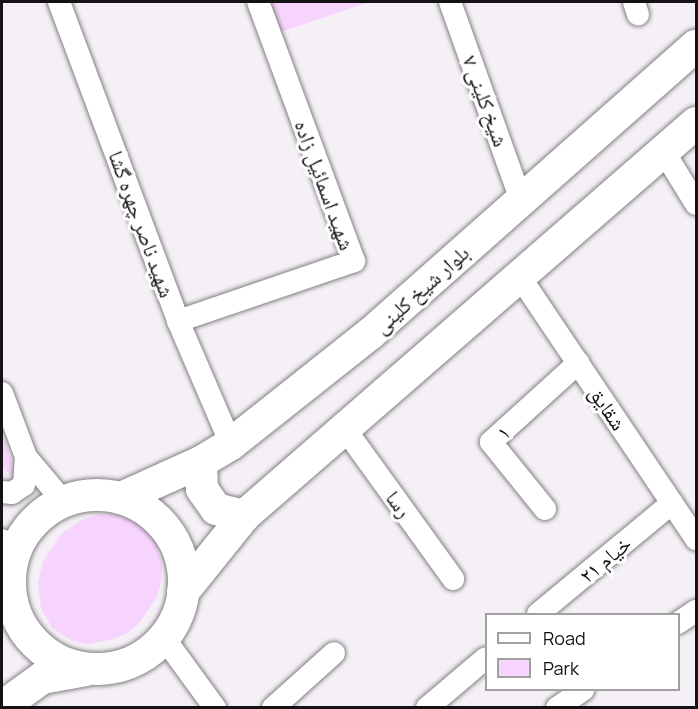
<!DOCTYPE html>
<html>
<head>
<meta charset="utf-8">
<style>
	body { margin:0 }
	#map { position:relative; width:698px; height:709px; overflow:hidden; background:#f4f0f5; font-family:Manrope,"Noto Naskh Arabic",sans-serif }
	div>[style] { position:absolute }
	.green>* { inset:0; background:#f7d4fd }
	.roads { filter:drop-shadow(0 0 2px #838084) drop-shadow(0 0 2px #838084) }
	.street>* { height:22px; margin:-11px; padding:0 11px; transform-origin:11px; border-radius:11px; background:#fff }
	.secondary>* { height:32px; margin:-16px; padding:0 16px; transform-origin:16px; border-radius:16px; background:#fff }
	.secondary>.ring { margin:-16px; padding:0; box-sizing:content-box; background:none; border:32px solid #fff; border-radius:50% }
	span { translate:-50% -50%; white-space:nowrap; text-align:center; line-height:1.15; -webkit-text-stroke:6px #fff; paint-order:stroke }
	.street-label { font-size:21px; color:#141214 }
	.frame { position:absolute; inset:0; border:3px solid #141214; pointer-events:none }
	.legend { position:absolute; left:485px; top:613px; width:195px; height:78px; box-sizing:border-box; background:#fff; border:2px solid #a1a0a1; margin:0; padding:8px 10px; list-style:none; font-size:18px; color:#141214 }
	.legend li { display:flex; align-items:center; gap:12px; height:30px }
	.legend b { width:30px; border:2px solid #a1a0a1 }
</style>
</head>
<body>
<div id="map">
	<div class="green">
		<div style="clip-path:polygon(268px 2px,369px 2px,278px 33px)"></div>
		<div style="clip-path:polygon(2px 434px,15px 472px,11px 476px,2px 466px)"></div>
		<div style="clip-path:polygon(99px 514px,119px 515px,134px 519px,154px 537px,162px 565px,161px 582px,157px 597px,139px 623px,127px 633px,114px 639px,87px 644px,72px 641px,52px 628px,41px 608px,38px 583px,43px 561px,62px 533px,81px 520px)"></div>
	</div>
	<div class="roads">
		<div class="street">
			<div style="left:59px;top:2px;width:340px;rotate:69.5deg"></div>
			<div style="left:178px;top:321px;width:134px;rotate:66.7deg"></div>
			<div style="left:450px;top:2px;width:210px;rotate:70.3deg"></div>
			<div style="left:634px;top:2px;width:13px;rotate:72deg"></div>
			<div style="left:664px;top:152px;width:61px;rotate:58.4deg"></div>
			<div style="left:520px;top:277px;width:316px;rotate:56.1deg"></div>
			<div style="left:178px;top:321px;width:186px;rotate:-18.8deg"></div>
			<div style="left:354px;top:261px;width:276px;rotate:-110.3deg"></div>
			<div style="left:2px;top:393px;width:68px;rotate:69.4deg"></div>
			<div style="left:26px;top:457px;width:57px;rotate:49.9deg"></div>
			<div style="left:345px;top:429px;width:185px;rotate:54.2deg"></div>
			<div style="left:2px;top:492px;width:10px;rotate:6deg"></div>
			<div style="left:12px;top:493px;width:14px;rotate:-34deg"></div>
			<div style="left:24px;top:485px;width:28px;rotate:-86deg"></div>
			<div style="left:545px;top:509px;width:86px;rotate:-128.9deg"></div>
			<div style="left:491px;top:442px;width:118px;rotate:-42.2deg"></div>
			<div style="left:2px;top:540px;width:30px;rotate:75deg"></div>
			<div style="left:538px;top:614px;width:174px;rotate:-39.6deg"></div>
			<div style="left:678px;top:623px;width:22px;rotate:-34deg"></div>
			<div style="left:164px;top:638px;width:87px;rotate:53.9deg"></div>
			<div style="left:273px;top:708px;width:82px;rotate:-42deg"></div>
			<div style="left:427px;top:708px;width:77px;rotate:-40.3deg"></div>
			<div style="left:557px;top:708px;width:32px;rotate:-35deg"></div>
		</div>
		<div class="secondary">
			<div style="left:201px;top:462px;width:27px;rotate:88deg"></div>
			<div style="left:202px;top:489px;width:24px;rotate:55deg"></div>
			<div style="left:216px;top:509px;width:29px;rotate:14deg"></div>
			<div class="ring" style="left:10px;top:495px;width:142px;height:142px"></div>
			<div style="left:121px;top:498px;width:88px;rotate:-24.2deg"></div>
			<div style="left:201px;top:462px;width:35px;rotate:-31deg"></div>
			<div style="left:231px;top:444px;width:177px;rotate:-38.4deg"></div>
			<div style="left:370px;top:334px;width:435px;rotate:-41.5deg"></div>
			<div style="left:183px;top:592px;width:97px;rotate:-51.2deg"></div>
			<div style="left:244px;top:516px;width:599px;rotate:-41.01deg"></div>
			<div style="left:2px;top:707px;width:49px;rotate:-35.9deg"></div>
			<div style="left:42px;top:678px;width:45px;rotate:-10.3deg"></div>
		</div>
	</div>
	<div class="street-label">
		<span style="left:486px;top:101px;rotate:70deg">شیخ کلینی ۷</span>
		<span style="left:325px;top:185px;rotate:70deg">شهید اسمائیل زاده</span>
		<span style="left:142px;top:224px;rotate:70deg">شهید ناصر چهره گشا</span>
		<span style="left:421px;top:289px;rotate:-42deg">بلوار شیخ کلینی</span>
		<span style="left:608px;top:408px;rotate:56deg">شقایق</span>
		<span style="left:503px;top:432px;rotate:-42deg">۱</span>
		<span style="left:399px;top:504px;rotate:54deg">رسا</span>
		<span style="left:605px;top:559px;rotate:-40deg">خیام ۲۱</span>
	</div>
	<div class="frame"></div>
	<ul class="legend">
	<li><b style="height:8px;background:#fff"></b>Road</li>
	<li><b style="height:16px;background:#f7d4fd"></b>Park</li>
	</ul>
</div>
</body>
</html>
